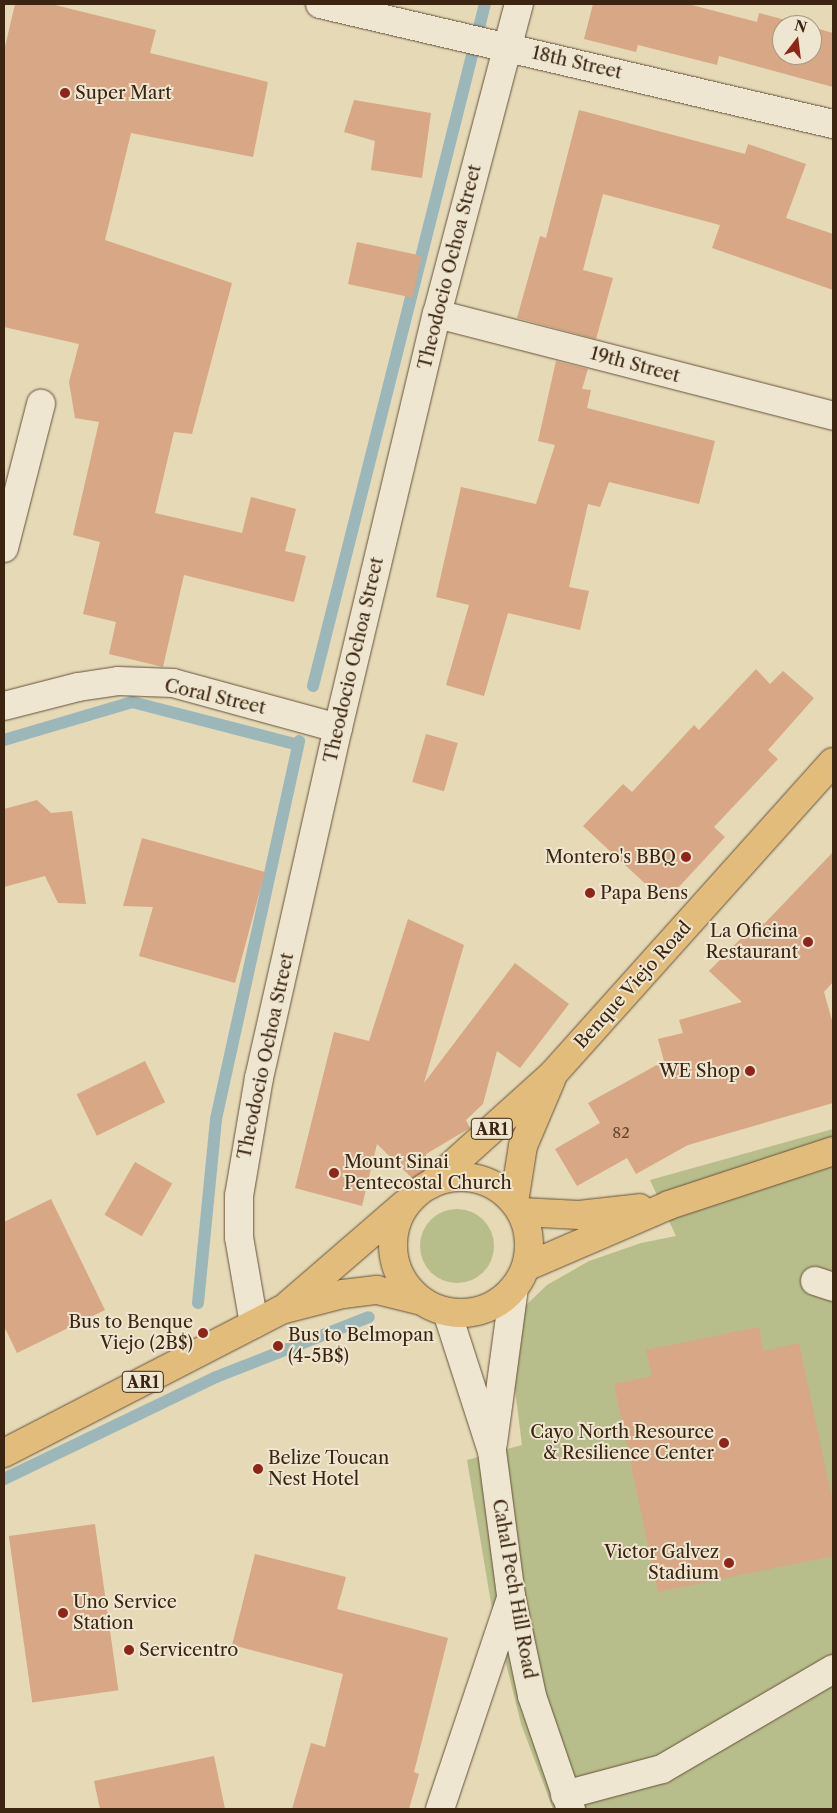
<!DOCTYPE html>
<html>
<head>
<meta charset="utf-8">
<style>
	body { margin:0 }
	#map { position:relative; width:837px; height:1813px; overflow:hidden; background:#e5d9b6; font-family:"Libre Caslon Text",serif }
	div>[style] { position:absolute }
	.green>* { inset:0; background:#b8be8b }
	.round { border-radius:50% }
	.stream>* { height:12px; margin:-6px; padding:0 6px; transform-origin:6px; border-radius:6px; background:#9cb7ba }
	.building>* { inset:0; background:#d8a785; transform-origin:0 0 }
	.roads { filter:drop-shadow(0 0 1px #66523a) drop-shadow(0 0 1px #66523a) }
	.minor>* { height:28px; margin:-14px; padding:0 14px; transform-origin:14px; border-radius:14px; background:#eee6d0 }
	.major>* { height:28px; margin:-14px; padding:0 14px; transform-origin:14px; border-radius:14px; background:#e2bc7b }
	.highway>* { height:28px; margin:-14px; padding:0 14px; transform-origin:14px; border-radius:14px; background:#e2bc7b }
	.highway>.ring { margin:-14px; padding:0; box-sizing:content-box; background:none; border:28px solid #e2bc7b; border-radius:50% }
	.dots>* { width:14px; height:14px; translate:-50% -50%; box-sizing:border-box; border:2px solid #eee6d0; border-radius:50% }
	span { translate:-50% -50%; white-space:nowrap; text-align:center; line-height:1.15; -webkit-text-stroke:4px #eee6d0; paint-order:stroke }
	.number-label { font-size:15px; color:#63462d }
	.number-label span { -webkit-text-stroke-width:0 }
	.shield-label span { padding:1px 4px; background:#eee6d0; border:1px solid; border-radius:4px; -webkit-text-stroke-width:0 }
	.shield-label { font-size:16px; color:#3c2510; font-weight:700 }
	.street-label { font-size:18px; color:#3c2510 }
	.poi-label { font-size:18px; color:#3c2510 }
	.left { translate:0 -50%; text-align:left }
	.right { translate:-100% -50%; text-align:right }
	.frame { position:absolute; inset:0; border:5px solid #3c2510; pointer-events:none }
	.north { position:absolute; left:772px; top:15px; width:50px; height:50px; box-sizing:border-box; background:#eee6d0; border:1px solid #a79983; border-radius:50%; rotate:15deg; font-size:14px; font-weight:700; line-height:20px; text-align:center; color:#3c2510 }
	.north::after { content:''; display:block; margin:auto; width:18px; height:22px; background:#8f2418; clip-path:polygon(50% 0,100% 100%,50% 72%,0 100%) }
</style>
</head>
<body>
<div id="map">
	<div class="green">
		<div style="clip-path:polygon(833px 1129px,833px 1809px,553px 1809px,521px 1724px,491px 1603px,467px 1460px,522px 1445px,513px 1374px,523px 1308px,547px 1285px,589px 1261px,641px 1243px,676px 1236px,650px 1180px)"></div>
		<div class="round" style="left:420px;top:1209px;width:74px;height:74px"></div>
	</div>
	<div class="stream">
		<div style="left:313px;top:686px;width:703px;rotate:-75.85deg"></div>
		<div style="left:4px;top:740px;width:134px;rotate:-16.5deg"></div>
		<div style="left:132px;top:702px;width:171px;rotate:14.5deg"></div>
		<div style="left:198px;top:1303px;width:185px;rotate:-84.4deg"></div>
		<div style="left:216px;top:1119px;width:387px;rotate:-77.6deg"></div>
		<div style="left:4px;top:1479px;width:235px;rotate:-25.7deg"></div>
		<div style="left:216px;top:1377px;width:164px;rotate:-21.4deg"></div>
	</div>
	<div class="building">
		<div style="clip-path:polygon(15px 4px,51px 4px,156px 30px,150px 53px,268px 82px,253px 157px,131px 133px,105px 240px,232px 283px,192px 434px,174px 432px,155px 513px,242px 533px,251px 497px,296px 509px,285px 551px,306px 556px,294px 602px,184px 575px,163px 667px,109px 654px,116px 622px,83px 614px,100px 542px,73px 535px,99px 422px,75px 418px,69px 382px,79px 344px,4px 327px,4px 51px)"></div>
		<div style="clip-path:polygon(593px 4px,688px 4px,757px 22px,759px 13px,804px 25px,782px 25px,782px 55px,812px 55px,812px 27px,833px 33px,833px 87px,719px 56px,717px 65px,638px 45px,636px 52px,584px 39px)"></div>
		<div style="clip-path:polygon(354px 100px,431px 113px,422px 178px,371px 170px,375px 141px,344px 132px)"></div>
		<div style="clip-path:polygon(579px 110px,745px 154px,748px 144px,806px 164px,786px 218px,833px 234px,833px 290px,712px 248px,720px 225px,603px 194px,583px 270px,613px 278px,596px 339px,517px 318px,540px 236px,546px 238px)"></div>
		<div style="left:357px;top:242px;width:66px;height:43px;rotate:12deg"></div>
		<div style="clip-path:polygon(556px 361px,588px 369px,582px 389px,591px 390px,587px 408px,715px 441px,699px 504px,609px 482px,600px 507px,588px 504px,569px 587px,589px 591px,580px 630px,508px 613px,484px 696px,446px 685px,469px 605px,436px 597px,461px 487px,536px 504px,555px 445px,538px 441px)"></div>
		<div style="clip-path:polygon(756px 669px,770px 684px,783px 671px,814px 698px,768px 750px,778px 759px,714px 827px,725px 837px,665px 902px,583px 826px,623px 784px,632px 792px,694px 725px,699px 730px)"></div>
		<div style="left:426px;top:734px;width:33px;height:50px;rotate:16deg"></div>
		<div style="clip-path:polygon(37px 800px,51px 813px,72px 811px,86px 904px,58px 903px,45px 876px,4px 887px,4px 809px)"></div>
		<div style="clip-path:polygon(142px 838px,265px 872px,235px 983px,139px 956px,153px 907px,123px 906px)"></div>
		<div style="clip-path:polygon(833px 852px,833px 982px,824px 992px,833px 1024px,833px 1103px,688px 1145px,636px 1174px,627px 1158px,577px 1186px,555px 1149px,600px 1123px,588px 1103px,664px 1061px,658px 1039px,683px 1033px,679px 1020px,742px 1002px,709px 971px,759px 920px,764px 924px)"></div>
		<div style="clip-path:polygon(408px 919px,464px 945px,424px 1083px,515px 963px,569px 1004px,520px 1068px,497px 1051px,483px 1104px,466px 1120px,470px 1128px,426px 1154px,429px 1165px,416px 1182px,377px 1144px,362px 1206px,295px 1188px,334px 1032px,369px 1041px)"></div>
		<div style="left:145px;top:1061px;width:46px;height:76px;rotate:64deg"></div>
		<div style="left:135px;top:1162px;width:43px;height:61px;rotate:30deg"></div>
		<div style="clip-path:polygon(51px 1199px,105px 1310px,17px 1353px,4px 1326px,4px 1222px)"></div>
		<div style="clip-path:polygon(759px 1327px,763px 1351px,799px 1343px,833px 1502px,833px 1556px,658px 1592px,614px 1384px,652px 1376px,646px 1350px)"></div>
		<div style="left:95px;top:1524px;width:168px;height:87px;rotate:82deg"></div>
		<div style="clip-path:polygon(255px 1554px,346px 1577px,337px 1609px,448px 1638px,414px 1772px,419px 1774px,409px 1809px,292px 1809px,311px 1743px,325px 1747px,343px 1674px,232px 1645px)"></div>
		<div style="clip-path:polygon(214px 1756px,225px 1809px,100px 1809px,94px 1781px)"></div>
	</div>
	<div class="roads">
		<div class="minor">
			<div style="left:320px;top:4px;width:527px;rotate:13.17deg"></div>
			<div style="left:437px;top:314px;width:409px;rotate:14.4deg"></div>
			<div style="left:4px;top:548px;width:149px;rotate:-75.6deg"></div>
			<div style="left:4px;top:706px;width:76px;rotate:-14.4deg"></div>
			<div style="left:78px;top:687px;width:40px;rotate:-8.5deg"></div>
			<div style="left:118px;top:681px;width:55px;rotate:2.1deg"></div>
			<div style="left:173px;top:683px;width:171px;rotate:15.3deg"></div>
			<div style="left:815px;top:1281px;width:19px;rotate:18deg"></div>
			<div style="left:447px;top:1312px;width:146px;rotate:72.1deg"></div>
			<div style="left:492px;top:1451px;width:146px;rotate:82.5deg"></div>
			<div style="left:511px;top:1596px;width:102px;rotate:78.1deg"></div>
			<div style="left:532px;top:1696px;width:120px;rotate:71deg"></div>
			<div style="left:254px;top:1324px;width:88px;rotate:-99.8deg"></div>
			<div style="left:239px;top:1237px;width:41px;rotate:-90deg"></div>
			<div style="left:239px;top:1196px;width:120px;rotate:-80.4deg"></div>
			<div style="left:259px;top:1078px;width:359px;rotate:-77.3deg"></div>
			<div style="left:338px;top:728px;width:426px;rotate:-76.6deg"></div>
			<div style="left:437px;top:314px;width:321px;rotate:-75.2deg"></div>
			<div style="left:493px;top:1443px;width:156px;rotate:-82.3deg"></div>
			<div style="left:565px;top:1795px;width:100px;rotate:-15deg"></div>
			<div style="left:662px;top:1769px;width:198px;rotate:-30.3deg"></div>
			<div style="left:440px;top:1809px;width:223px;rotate:-71.4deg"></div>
		</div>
		<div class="major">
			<div style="left:521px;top:1212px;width:58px;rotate:3deg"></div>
			<div style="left:579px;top:1215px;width:61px;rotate:-6.5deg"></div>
			<div style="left:526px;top:1267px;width:156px;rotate:-23.4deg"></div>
			<div style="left:669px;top:1205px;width:173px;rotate:-18.2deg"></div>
		</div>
		<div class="highway">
			<div class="ring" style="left:393px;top:1177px;width:108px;height:108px"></div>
			<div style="left:431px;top:1184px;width:164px;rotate:-42deg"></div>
			<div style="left:553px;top:1074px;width:419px;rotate:-48.1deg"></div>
			<div style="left:514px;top:1202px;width:57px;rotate:-80.9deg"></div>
			<div style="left:523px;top:1146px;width:72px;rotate:-67deg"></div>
			<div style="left:288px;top:1305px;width:155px;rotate:-40.8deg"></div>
			<div style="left:4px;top:1453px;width:312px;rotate:-27.3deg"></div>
			<div style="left:281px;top:1310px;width:64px;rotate:-14.5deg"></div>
			<div style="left:343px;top:1294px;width:34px;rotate:-7deg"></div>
			<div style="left:377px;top:1290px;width:46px;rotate:13.7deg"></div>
		</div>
	</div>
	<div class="dots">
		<div style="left:65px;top:93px;background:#8f2418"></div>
		<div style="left:686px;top:857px;background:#8f2418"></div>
		<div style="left:590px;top:893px;background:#8f2418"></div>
		<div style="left:808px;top:942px;background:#8f2418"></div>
		<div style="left:750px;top:1071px;background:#8f2418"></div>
		<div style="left:334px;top:1173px;background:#8f2418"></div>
		<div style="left:203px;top:1333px;background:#8f2418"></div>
		<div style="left:278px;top:1346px;background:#8f2418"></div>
		<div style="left:724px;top:1443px;background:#8f2418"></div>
		<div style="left:258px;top:1469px;background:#8f2418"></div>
		<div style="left:729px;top:1563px;background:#8f2418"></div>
		<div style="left:63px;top:1613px;background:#8f2418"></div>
		<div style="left:129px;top:1650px;background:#8f2418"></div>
	</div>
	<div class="number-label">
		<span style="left:621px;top:1133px">82</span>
	</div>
	<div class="shield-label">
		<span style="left:492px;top:1129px">AR1</span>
		<span style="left:143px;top:1382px">AR1</span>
	</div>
	<div class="street-label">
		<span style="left:577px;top:63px;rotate:13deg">18th Street</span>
		<span style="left:450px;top:267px;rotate:-76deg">Theodocio Ochoa Street</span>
		<span style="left:635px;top:365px;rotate:15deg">19th Street</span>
		<span style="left:354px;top:660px;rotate:-77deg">Theodocio Ochoa Street</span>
		<span style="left:215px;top:697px;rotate:13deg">Coral Street</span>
		<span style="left:633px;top:985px;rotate:-48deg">Benque Viejo Road</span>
		<span style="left:266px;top:1056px;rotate:-78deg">Theodocio Ochoa Street</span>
		<span style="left:514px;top:1589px;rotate:80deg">Cahal Pech Hill Road</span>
	</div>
	<div class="poi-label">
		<span class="left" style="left:75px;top:93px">Super Mart</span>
		<span class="right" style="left:676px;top:857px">Montero's BBQ</span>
		<span class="left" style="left:600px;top:893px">Papa Bens</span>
		<span class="right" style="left:798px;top:942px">La Oficina<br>Restaurant</span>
		<span class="right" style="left:740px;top:1071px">WE Shop</span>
		<span class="left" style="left:344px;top:1173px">Mount Sinai<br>Pentecostal Church</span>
		<span class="right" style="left:193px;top:1333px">Bus to Benque<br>Viejo (2B$)</span>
		<span class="left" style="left:288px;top:1346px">Bus to Belmopan<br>(4-5B$)</span>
		<span class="right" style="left:714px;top:1443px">Cayo North Resource<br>&amp; Resilience Center</span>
		<span class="left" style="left:268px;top:1469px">Belize Toucan<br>Nest Hotel</span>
		<span class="right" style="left:719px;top:1563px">Victor Galvez<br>Stadium</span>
		<span class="left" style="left:73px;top:1613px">Uno Service<br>Station</span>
		<span class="left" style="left:139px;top:1650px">Servicentro</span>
	</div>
	<div class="frame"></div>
	<div class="north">N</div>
</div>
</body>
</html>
